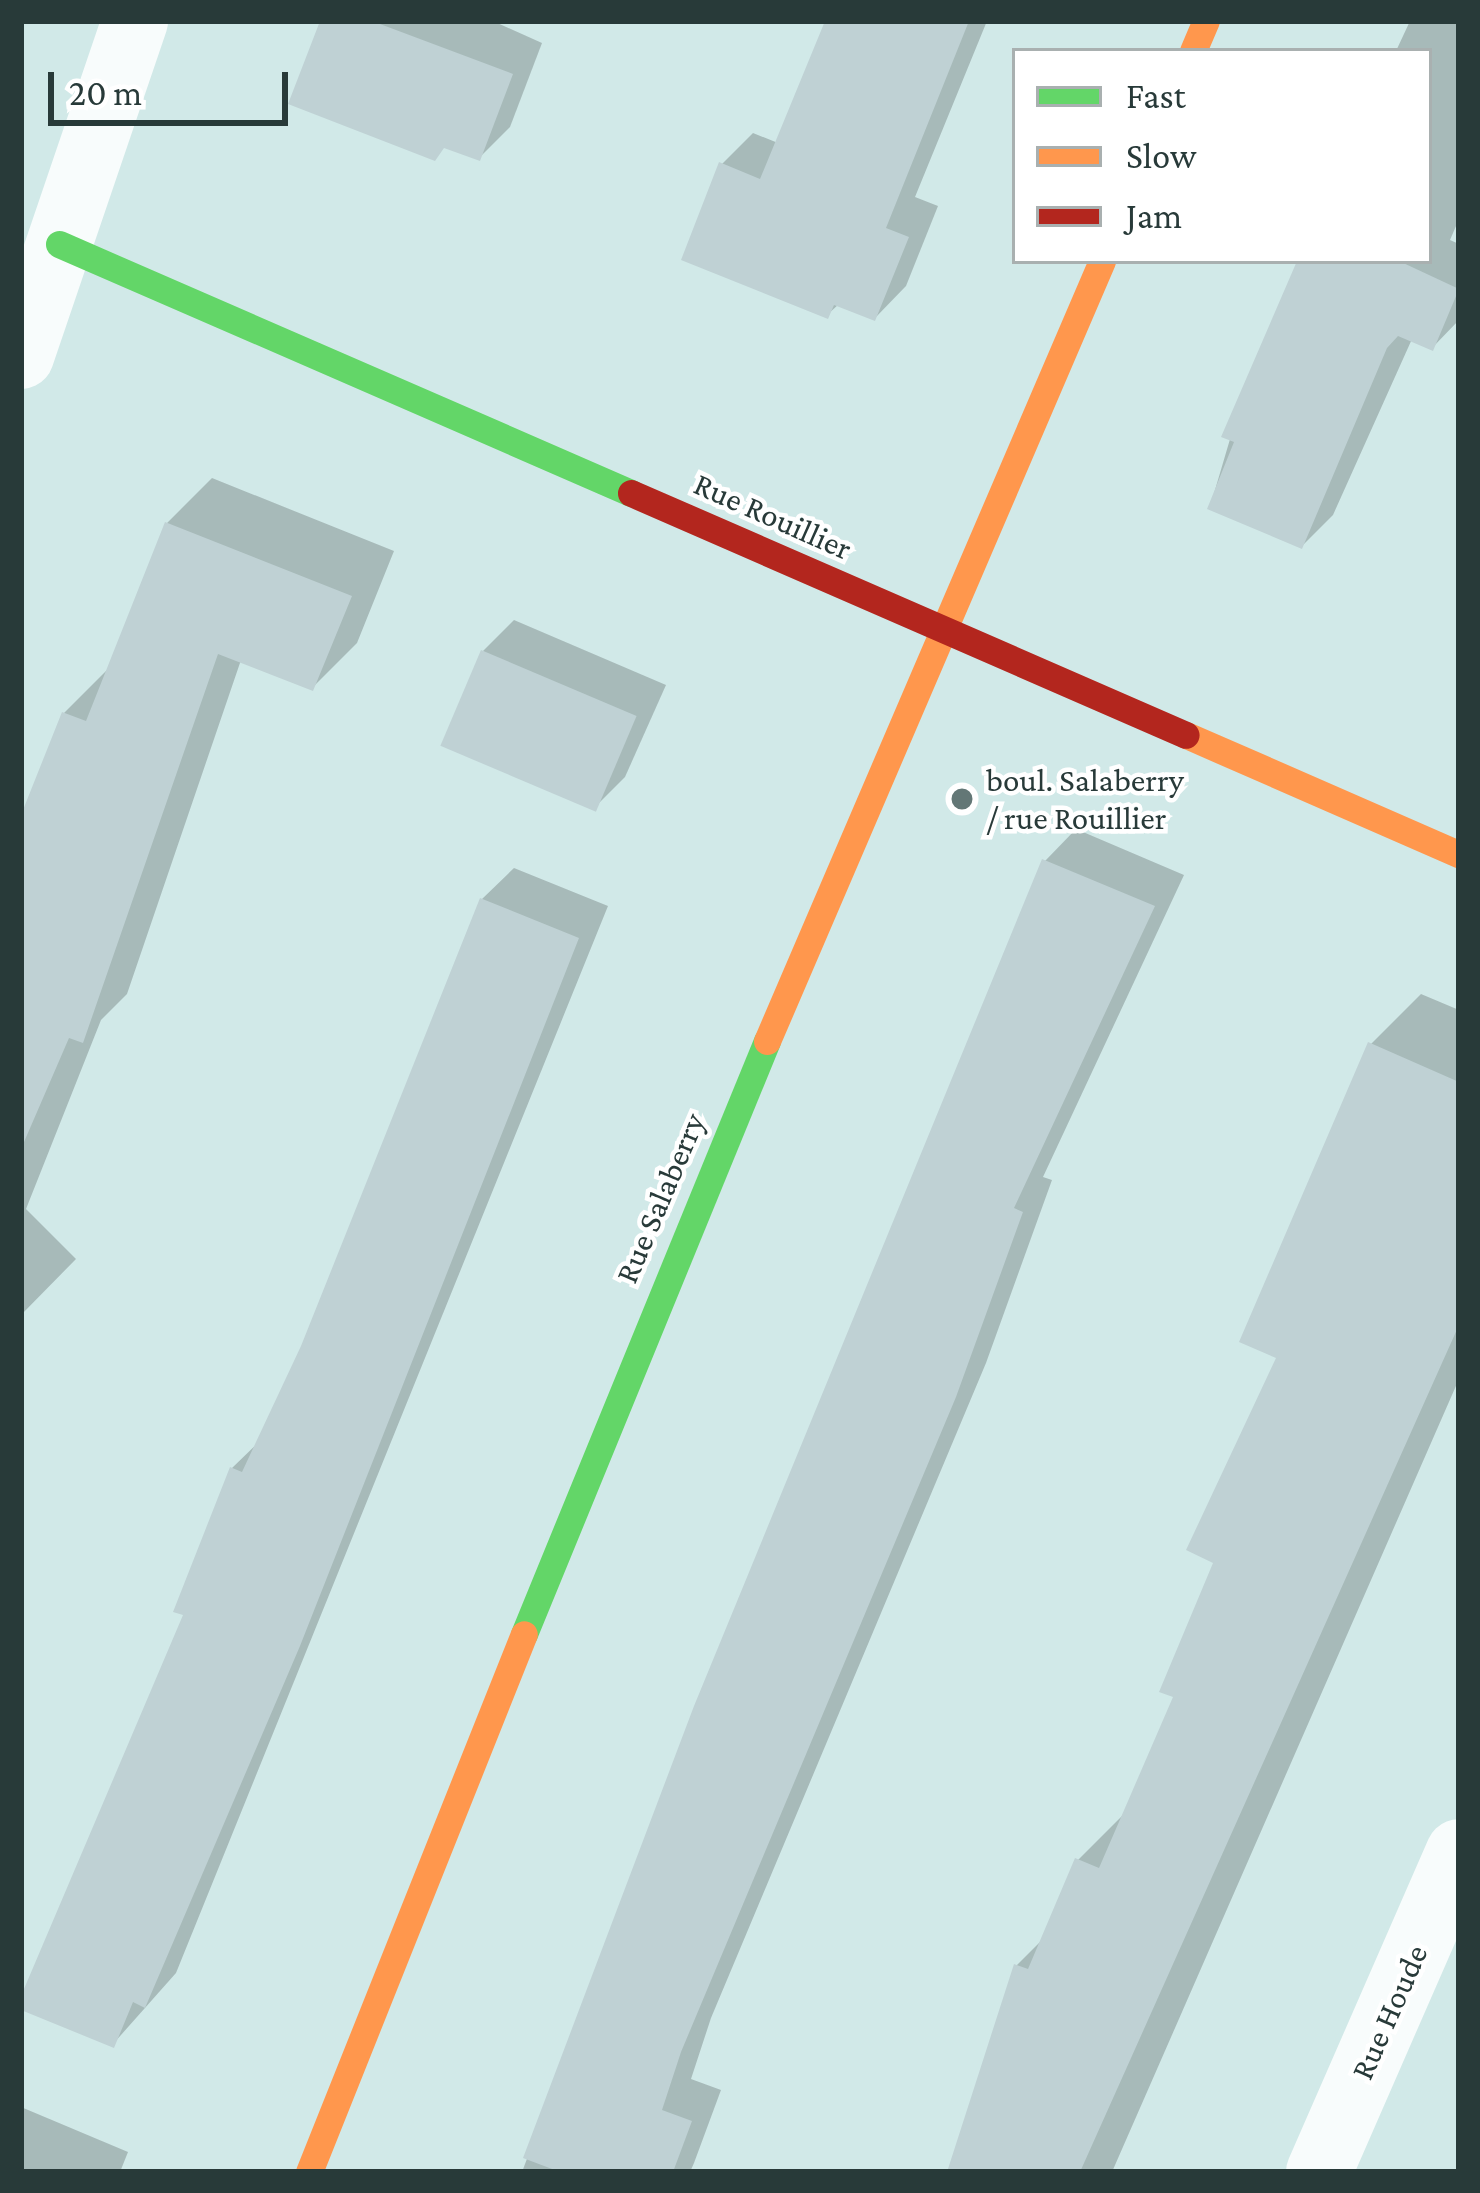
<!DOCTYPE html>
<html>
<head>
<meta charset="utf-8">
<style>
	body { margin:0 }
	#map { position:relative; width:1480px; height:2193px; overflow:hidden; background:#d1e9e8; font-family:"Crimson Pro",serif }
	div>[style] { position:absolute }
	.shadow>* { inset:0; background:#0003 }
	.building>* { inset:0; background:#bfd1d4; transform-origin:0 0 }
	.street>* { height:66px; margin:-33px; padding:0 33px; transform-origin:33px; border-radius:33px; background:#f8fcfc }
	.fast>* { height:27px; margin:-13.5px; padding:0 13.5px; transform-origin:13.5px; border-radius:13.5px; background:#63d668 }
	.slow>* { height:27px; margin:-13.5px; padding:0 13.5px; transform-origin:13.5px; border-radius:13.5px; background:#ff974d }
	.jam>* { height:27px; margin:-13.5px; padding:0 13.5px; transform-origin:13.5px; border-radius:13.5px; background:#b3261e }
	.dots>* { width:33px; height:33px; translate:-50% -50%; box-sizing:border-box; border:6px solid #fff; border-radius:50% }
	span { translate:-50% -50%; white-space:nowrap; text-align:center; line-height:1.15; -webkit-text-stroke:9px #fff; paint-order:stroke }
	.street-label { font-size:33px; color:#283a39 }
	.poi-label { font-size:33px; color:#283a39 }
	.left { translate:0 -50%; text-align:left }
	.frame { position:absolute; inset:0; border:24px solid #283a39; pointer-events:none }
	.legend { position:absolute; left:1012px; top:48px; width:420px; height:216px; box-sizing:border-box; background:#fff; border:3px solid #a9b0b0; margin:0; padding:15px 21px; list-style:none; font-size:36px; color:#283a39 }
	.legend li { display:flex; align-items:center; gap:24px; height:60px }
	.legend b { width:60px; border:3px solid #a9b0b0 }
	.scale { position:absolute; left:48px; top:72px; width:240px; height:54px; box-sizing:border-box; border:6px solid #283a39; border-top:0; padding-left:15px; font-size:36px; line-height:42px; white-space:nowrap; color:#283a39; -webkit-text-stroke:9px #fff; paint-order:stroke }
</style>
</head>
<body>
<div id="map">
	<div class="shadow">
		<div style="clip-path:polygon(323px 21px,493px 21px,542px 43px,510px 127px,479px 158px)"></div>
		<div style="clip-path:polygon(828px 21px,987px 21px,915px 197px,938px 206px,906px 286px,875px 318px,839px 304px,827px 315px,722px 164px,753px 133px,778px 143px)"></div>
		<div style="clip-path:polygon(1410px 21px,1459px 21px,1459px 219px,1450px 240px,1459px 244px,1459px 320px,1432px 348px,1412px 339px,1333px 515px,1302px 546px,1210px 507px,1248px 378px,1301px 261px,1429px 261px,1429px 51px,1396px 51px)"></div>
		<div style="clip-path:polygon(212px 478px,394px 551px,357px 643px,312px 688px,241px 660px,127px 994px,101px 1020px,26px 1209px,76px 1259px,21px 1315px,21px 830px,64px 713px,109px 668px,167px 523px)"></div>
		<div style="clip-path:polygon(514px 620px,666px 685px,625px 777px,594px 808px,483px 651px)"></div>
		<div style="clip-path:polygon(1076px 829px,1184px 875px,1043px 1177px,1052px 1180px,986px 1363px,711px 2018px,691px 2079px,721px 2090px,694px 2163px,690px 2172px,522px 2172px,697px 1707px,1045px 861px)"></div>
		<div style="clip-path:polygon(514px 868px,608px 906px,176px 1973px,113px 2044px,21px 2004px,187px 1613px,232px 1468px,260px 1441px,303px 1347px,482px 899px)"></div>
		<div style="clip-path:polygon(1421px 994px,1459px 1010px,1459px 1379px,1112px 2172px,952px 2172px,1017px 1965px,1044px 1938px,1078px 1860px,1127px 1811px,1177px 1696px,1371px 1044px)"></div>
		<div style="clip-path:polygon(21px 2107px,128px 2152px,120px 2172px,21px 2172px)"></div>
	</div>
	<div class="building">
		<div style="clip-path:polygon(320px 21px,372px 21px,513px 74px,480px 161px,444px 148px,435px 161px,288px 104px)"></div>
		<div style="clip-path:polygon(825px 21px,969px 21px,886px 228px,909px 237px,875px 321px,834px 305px,828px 319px,681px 260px,719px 162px,760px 179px)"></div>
		<div style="clip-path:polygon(1297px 261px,1399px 261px,1459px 289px,1433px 351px,1398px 336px,1387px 348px,1302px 549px,1207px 509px,1234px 442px,1221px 437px)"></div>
		<div style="clip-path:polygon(165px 522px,352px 596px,313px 691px,218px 654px,83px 1043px,69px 1038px,21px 1149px,21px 815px,62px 712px,86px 721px)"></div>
		<div style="left:481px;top:650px;width:169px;height:104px;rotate:23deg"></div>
		<div style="clip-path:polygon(1042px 859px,1155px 906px,1014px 1208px,1023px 1212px,956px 1397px,681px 2052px,662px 2110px,692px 2121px,673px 2172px,560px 2172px,523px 2158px,694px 1706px)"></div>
		<div style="clip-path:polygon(480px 898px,579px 938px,300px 1646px,145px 2008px,133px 2002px,114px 2048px,21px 2010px,21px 1996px,183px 1615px,173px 1612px,230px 1467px,242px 1472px,301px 1346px)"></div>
		<div style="clip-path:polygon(1368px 1042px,1459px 1082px,1459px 1325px,1080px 2172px,947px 2172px,1014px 1964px,1028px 1969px,1075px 1858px,1099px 1868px,1173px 1697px,1159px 1692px,1213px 1563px,1186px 1550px,1276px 1358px,1239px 1342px)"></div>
	</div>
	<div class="street">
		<div style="left:21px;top:356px;width:354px;rotate:-71.2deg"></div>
		<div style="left:1319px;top:2172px;width:349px;rotate:-66.4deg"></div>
	</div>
	<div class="fast">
		<div style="left:59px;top:244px;width:624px;rotate:23.52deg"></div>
		<div style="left:524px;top:1634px;width:641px;rotate:-67.72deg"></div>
	</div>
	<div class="slow">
		<div style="left:1193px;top:51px;width:33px;rotate:-67deg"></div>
		<div style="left:1186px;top:735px;width:298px;rotate:23.6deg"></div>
		<div style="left:767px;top:1041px;width:849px;rotate:-66.76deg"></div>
		<div style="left:309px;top:2172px;width:579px;rotate:-68.22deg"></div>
	</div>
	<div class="jam">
		<div style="left:631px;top:493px;width:605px;rotate:23.56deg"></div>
	</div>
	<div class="dots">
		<div style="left:962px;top:799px;background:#637776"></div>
	</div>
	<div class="street-label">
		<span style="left:773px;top:516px;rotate:24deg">Rue Rouillier</span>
		<span style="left:660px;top:1198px;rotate:-67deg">Rue Salaberry</span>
		<span style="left:1389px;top:2012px;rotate:-66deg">Rue Houde</span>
	</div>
	<div class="poi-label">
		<span class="left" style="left:986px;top:799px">boul. Salaberry<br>/ rue Rouillier</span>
	</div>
	<div class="frame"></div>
	<ul class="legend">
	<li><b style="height:15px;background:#63d668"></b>Fast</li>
	<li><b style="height:15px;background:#ff974d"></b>Slow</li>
	<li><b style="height:15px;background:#b3261e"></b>Jam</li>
	</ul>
	<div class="scale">20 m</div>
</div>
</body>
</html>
